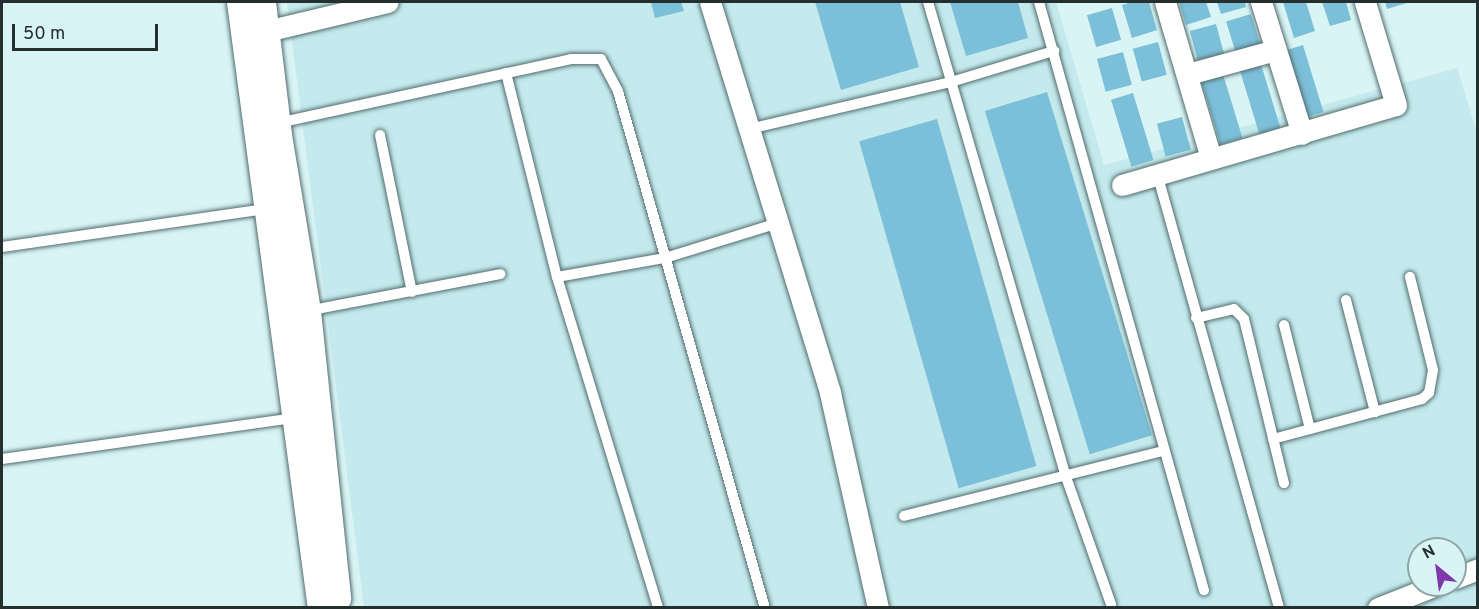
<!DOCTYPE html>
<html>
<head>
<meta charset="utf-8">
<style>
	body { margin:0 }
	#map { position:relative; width:1479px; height:609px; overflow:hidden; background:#d8f4f5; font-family:Overpass,sans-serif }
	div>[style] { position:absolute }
	.built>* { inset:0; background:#c4eaed }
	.building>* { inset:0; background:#7cbfd8; transform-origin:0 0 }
	.roads { filter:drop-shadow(0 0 2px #526b6d) drop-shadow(0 0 2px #526b6d) }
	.service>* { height:10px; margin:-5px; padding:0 5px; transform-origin:5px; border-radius:5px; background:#fff }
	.minor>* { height:21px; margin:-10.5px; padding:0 10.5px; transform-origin:10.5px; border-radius:10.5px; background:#fff }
	.tertiary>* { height:27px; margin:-13.5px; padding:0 13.5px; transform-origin:13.5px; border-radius:13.5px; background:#fff }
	span { translate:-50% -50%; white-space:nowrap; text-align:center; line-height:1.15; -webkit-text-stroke:6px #d8f4f5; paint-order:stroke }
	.frame { position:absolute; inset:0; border:3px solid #242f30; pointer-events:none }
	.north { position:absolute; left:1407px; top:537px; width:60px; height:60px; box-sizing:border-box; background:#d8f4f5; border:2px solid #90a5a6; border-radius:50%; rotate:331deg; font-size:16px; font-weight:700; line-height:24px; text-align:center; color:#242f30 }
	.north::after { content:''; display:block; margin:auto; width:21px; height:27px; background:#7f38aa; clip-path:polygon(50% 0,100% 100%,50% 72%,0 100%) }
	.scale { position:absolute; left:12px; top:24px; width:146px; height:27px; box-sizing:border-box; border:3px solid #242f30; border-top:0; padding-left:8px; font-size:18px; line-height:21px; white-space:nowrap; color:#242f30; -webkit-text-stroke:4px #d8f4f5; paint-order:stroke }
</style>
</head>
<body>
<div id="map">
	<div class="built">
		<div style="clip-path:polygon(evenodd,287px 2px,1056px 2px,1104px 165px,1457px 68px,1478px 136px,1477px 607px,364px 607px,287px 2px,1419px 549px,1455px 549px,1455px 585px,1419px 585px,1419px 549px)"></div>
	</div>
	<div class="building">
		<div style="clip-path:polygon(651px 2px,681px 2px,684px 11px,655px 18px)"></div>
		<div style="clip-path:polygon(815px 2px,900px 2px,919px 67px,841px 90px)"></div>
		<div style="clip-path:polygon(950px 2px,1018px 2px,1028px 38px,966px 56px)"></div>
		<div style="clip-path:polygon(1133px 2px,1149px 2px,1157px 30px,1132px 38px,1122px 5px)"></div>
		<div style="clip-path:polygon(1179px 2px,1206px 2px,1211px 17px,1186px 25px)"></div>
		<div style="clip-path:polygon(1217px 2px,1245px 2px,1246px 7px,1221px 14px)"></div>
		<div style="clip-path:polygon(1283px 2px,1306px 2px,1315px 31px,1294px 38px)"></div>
		<div style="clip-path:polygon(1322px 2px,1346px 2px,1351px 20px,1330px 26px)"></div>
		<div style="clip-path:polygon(1385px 2px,1410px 2px,1387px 9px)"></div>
		<div style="left:1112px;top:8px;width:33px;height:26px;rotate:74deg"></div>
		<div style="left:1251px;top:14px;width:34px;height:26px;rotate:73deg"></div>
		<div style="left:1216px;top:24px;width:34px;height:27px;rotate:75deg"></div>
		<div style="left:1158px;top:42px;width:34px;height:26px;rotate:75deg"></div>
		<div style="left:1303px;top:45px;width:70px;height:22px;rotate:73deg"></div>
		<div style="left:1123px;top:52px;width:34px;height:27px;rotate:75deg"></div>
		<div style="left:1260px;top:61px;width:70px;height:22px;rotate:73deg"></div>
		<div style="left:1222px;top:71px;width:70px;height:23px;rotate:73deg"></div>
		<div style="left:1047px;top:92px;width:359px;height:65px;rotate:73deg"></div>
		<div style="left:1133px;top:93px;width:70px;height:23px;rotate:73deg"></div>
		<div style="left:1182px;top:117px;width:34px;height:26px;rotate:75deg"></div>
		<div style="left:937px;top:119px;width:361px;height:81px;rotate:74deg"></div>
	</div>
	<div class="roads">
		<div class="service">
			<div style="left:928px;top:2px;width:495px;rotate:73.8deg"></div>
			<div style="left:1066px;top:477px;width:135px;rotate:70.5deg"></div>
			<div style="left:1039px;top:2px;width:611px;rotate:74.33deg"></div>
			<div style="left:506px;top:73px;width:210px;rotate:76deg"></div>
			<div style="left:557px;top:277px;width:346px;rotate:73deg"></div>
			<div style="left:278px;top:123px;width:300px;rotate:-12.3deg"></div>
			<div style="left:571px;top:59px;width:30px"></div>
			<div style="left:601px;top:59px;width:36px;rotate:62deg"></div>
			<div style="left:618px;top:91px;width:537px;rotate:74.13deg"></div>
			<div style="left:749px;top:129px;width:207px;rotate:-13.1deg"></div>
			<div style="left:951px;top:82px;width:108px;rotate:-16.8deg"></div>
			<div style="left:380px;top:135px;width:160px;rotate:78.5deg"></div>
			<div style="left:1158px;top:177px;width:448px;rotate:74.3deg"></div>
			<div style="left:2px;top:247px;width:268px;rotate:-8.2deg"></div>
			<div style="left:557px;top:277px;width:110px;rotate:-10deg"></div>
			<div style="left:665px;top:258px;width:118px;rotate:-17.2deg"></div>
			<div style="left:1346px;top:300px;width:116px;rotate:75.5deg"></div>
			<div style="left:307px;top:311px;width:197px;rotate:-10.8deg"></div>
			<div style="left:1196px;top:318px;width:39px;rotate:-13deg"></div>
			<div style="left:1234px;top:309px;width:14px;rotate:45deg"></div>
			<div style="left:1244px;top:319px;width:169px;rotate:76.3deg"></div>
			<div style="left:1284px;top:325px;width:107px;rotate:76deg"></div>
			<div style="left:1273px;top:439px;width:154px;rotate:-15deg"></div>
			<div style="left:1422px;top:399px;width:9px;rotate:-41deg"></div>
			<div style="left:1429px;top:393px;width:23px;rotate:-80deg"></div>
			<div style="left:1433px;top:370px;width:96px;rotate:-103.9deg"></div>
			<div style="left:2px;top:459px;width:296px;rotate:-8deg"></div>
			<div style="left:904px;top:516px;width:267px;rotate:-14.1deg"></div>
		</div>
		<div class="minor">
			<div style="left:710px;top:2px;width:409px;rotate:72.9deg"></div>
			<div style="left:830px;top:393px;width:220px;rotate:77.4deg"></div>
			<div style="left:1165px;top:2px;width:163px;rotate:73.6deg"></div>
			<div style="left:1261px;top:2px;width:138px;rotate:72.7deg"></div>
			<div style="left:266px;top:31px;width:125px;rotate:-13.4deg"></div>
			<div style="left:1188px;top:74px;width:91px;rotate:-15.3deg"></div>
			<div style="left:1122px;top:185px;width:285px;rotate:-16.3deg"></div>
			<div style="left:1396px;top:105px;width:108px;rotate:-106.8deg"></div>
			<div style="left:1455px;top:578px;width:25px;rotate:-21deg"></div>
			<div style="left:1378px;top:608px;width:62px;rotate:-21.6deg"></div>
		</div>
		<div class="tertiary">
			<div style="left:240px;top:2px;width:611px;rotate:82.39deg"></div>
			<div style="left:262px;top:2px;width:134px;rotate:83.1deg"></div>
			<div style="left:278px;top:135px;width:178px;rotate:80.6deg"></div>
			<div style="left:307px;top:311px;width:289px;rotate:84deg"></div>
		</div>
	</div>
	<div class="frame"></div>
	<div class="north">N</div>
	<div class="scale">50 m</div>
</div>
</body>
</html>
